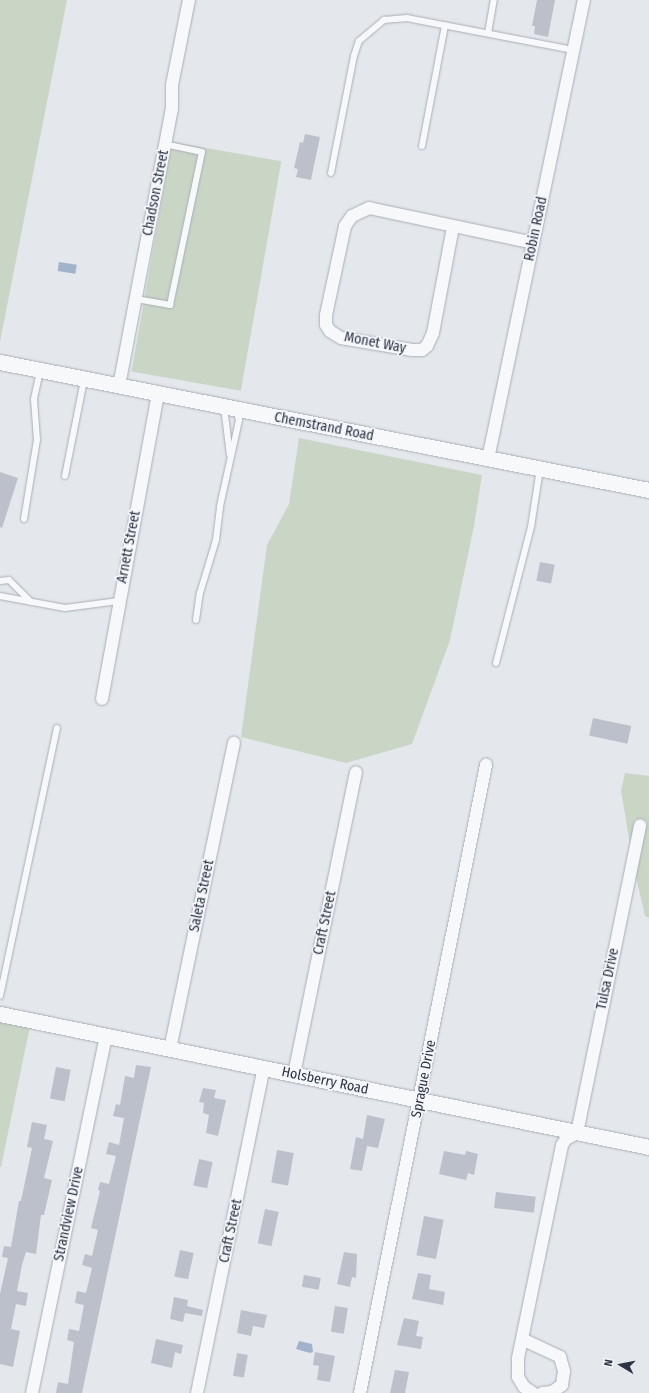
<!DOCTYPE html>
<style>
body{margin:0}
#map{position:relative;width:649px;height:1393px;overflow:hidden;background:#e4e7ec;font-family:"Fira Sans Condensed",sans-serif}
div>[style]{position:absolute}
.green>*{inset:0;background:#c9d6c5;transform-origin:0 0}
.water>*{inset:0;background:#9fb4cc;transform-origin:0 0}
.building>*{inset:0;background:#bbc0ca;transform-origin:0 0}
.roads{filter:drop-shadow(0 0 1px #a9aeb7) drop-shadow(0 0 1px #a9aeb7)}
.service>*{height:6px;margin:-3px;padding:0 3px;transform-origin:3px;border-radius:3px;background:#f7f8fa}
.minor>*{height:12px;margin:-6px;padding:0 6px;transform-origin:6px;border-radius:6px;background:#f7f8fa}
.tertiary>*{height:15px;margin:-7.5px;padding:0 7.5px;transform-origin:7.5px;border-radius:7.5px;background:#f7f8fa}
span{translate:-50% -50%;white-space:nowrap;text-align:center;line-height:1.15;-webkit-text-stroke:3.5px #f4f6f9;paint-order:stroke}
.street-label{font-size:14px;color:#2b3445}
.north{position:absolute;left:601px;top:1345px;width:40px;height:40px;-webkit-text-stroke:3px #f4f6f9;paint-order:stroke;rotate:280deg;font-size:11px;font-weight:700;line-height:16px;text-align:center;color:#2b3445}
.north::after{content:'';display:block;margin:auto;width:14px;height:18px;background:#2b3445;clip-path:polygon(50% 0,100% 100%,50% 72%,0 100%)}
</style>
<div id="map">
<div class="green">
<div style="clip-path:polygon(0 0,67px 0,0 342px)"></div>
<div style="left:172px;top:142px;width:111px;height:233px;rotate:10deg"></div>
<div style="clip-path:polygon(299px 438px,482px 475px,474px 526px,450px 640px,412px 744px,346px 763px,241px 737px,267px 545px,289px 504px)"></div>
<div style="clip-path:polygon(625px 773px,649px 776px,649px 918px,645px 916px,636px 877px,647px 821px,635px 819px,630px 844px,621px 791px)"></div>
<div style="clip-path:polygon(0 1020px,30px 1026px,1px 1167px,0 1167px)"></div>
</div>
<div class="water">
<div style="left:59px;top:262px;width:18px;height:9px;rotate:9deg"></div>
<div style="clip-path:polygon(299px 1341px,312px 1344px,313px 1352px,310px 1353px,296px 1349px)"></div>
</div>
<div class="building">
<div style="clip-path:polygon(537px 0,555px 0,548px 37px,534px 34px,535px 26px,532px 26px)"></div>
<div style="clip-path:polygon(305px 134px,320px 137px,311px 180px,296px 177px,298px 169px,294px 168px,300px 142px,303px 143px)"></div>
<div style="clip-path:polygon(0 472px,18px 478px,2px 528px,0 527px)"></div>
<div style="left:540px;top:562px;width:15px;height:19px;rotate:11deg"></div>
<div style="left:593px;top:718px;width:39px;height:18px;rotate:12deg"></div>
<div style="clip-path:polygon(136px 1065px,151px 1067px,82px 1393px,56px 1393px,58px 1382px,68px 1384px,74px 1342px,67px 1340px,69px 1329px,79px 1331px,84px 1305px,75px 1303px,77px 1291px,86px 1293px,92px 1268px,82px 1265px,85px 1254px,92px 1256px,98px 1230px,91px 1228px,100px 1191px,98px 1190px,100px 1182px,109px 1184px,116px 1156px,106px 1154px,109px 1142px,119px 1145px,124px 1118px,113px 1116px,116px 1104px,120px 1105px,125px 1076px,134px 1078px)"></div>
<div style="left:56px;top:1067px;width:15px;height:32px;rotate:11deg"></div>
<div style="clip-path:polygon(203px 1088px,216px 1090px,214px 1098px,226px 1100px,218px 1136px,206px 1133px,209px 1115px,203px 1113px,204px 1103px,199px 1102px)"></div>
<div style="clip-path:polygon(367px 1115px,385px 1119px,378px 1148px,367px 1146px,362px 1171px,350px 1169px,356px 1137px,363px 1139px)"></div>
<div style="clip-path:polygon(32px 1122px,47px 1125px,44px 1139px,53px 1141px,44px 1178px,52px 1180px,44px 1215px,41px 1215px,36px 1254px,26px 1252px,22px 1265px,17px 1291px,28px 1293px,26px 1306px,16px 1304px,11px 1329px,20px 1331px,13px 1367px,0 1364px,0 1294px,8px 1258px,2px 1257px,4px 1246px,11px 1247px,19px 1201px,21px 1201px,32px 1148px,27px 1147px)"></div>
<div style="left:277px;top:1150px;width:17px;height:33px;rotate:10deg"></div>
<div style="clip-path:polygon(444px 1151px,465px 1155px,466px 1151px,478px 1154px,474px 1175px,468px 1173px,466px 1180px,439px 1174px)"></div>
<div style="left:199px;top:1159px;width:14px;height:27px;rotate:12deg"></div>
<div style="left:496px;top:1192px;width:40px;height:16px;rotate:7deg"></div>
<div style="left:265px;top:1209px;width:14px;height:35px;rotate:12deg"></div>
<div style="left:424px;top:1216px;width:20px;height:40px;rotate:11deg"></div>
<div style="left:180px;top:1250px;width:14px;height:27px;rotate:12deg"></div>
<div style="clip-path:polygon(344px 1252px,357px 1254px,356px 1278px,352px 1277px,350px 1287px,337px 1284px)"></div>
<div style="clip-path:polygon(418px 1273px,431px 1275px,429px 1289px,445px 1292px,443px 1305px,412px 1299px)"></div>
<div style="left:304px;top:1275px;width:17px;height:12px;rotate:10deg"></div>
<div style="clip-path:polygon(174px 1297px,188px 1300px,187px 1306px,203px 1310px,202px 1316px,185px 1313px,183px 1322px,170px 1319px)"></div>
<div style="left:335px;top:1306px;width:13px;height:26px;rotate:9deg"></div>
<div style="clip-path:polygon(241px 1310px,267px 1315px,264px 1328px,253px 1326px,251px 1336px,237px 1333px)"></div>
<div style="clip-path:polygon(404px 1318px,419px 1321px,416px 1336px,423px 1337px,421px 1349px,397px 1345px)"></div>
<div style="clip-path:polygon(156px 1339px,183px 1345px,181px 1354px,175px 1352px,172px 1368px,151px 1363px)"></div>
<div style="clip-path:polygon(315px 1352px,335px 1356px,330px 1382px,317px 1380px,319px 1366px,313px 1365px)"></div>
<div style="left:237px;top:1353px;width:11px;height:23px;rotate:10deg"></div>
<div style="clip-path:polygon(395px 1370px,409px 1372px,405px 1393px,390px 1393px)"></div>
</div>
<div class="roads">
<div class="service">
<div style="left:488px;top:33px;width:34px;rotate:-80deg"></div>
<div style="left:422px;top:146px;width:123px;rotate:-79.2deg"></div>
<div style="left:331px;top:173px;width:119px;rotate:-78.9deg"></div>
<div style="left:354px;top:56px;width:16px;rotate:-72deg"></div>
<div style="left:359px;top:41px;width:33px;rotate:-40deg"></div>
<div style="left:384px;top:20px;width:23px;rotate:-5deg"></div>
<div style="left:407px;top:18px;width:169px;rotate:10.9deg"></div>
<div style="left:136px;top:299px;width:35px;rotate:10deg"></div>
<div style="left:170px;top:305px;width:156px;rotate:-78.2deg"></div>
<div style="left:202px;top:152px;width:38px;rotate:-168deg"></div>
<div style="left:224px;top:407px;width:48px;rotate:82.9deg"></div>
<div style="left:65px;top:476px;width:98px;rotate:-78.8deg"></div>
<div style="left:24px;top:519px;width:80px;rotate:-80.7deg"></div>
<div style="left:37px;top:440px;width:41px;rotate:-94.2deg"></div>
<div style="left:34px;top:399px;width:29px;rotate:-78deg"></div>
<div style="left:0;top:581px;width:9px;rotate:-6deg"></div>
<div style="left:9px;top:580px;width:31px;rotate:45deg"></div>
<div style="left:0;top:596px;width:66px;rotate:10.5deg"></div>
<div style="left:65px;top:608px;width:54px;rotate:-7.4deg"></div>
<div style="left:196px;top:620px;width:27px;rotate:-82deg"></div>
<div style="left:200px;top:593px;width:55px;rotate:-73.2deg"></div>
<div style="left:216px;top:540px;width:34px;rotate:-83deg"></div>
<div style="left:220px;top:506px;width:88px;rotate:-77.5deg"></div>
<div style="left:239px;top:420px;width:10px;rotate:-107deg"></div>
<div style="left:496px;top:663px;width:140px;rotate:-75.6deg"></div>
<div style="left:531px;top:527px;width:59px;rotate:-81.2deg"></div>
<div style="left:0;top:996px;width:274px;rotate:-78deg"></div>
</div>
<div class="minor">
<div style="left:453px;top:227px;width:108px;rotate:100.7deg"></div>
<div style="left:433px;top:333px;width:14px;rotate:115deg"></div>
<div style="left:427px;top:346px;width:6px;rotate:141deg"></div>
<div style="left:422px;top:350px;width:10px;rotate:180deg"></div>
<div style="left:412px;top:350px;width:72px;rotate:-170.4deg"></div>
<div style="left:341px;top:338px;width:13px;rotate:-148deg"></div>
<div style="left:330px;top:331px;width:7px;rotate:-124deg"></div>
<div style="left:326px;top:325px;width:10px;rotate:-90deg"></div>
<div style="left:326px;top:315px;width:91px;rotate:-77.9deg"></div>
<div style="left:345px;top:226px;width:12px;rotate:-55deg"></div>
<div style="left:352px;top:216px;width:19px;rotate:-25deg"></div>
<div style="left:369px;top:208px;width:168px;rotate:12deg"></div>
<div style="left:119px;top:386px;width:282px;rotate:-79.2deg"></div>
<div style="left:172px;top:109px;width:24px;rotate:-90deg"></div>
<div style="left:172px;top:85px;width:87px;rotate:-78.7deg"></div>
<div style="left:488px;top:459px;width:469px;rotate:-78.2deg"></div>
<div style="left:102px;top:699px;width:310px;rotate:-79.6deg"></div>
<div style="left:170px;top:1049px;width:313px;rotate:-78.2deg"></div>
<div style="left:294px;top:1074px;width:308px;rotate:-78.4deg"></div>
<div style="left:524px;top:1340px;width:40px;rotate:25deg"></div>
<div style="left:560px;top:1357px;width:15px;rotate:74deg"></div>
<div style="left:564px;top:1371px;width:14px;rotate:98deg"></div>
<div style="left:562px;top:1385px;width:12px;rotate:145deg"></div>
<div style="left:552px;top:1392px;width:10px;rotate:174deg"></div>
<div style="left:32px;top:1393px;width:365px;rotate:-78.3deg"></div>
<div style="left:197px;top:1393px;width:332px;rotate:-78.4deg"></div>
<div style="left:360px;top:1393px;width:641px;rotate:-78.65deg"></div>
<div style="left:533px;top:1393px;width:11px;rotate:-146deg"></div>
<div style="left:524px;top:1387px;width:12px;rotate:-121deg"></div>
<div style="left:518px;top:1377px;width:19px;rotate:-90deg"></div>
<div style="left:518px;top:1358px;width:217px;rotate:-78.3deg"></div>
<div style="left:562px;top:1145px;width:7px;rotate:-56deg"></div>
<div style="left:566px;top:1139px;width:13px;rotate:-29deg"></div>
<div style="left:577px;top:1133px;width:314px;rotate:-78.4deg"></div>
</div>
<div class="tertiary">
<div style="left:0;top:362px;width:662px;rotate:11.16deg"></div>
<div style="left:0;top:1014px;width:662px;rotate:11.58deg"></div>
</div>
</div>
<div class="street-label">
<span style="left:156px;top:193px;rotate:-79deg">Chadson Street</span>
<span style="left:536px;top:229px;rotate:-78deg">Robin Road</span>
<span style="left:375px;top:343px;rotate:11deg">Monet Way</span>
<span style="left:324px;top:427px;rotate:11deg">Chemstrand Road</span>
<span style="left:129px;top:547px;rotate:-79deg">Arnett Street</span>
<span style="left:202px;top:896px;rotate:-78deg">Saleta Street</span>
<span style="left:325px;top:923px;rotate:-78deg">Craft Street</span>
<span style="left:608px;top:979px;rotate:-78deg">Tulsa Drive</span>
<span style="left:424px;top:1079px;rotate:-79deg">Sprague Drive</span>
<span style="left:325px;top:1081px;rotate:12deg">Holsberry Road</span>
<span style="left:69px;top:1214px;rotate:-78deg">Strandview Drive</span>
<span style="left:231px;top:1231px;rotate:-78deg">Craft Street</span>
</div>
<div class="north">N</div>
</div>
